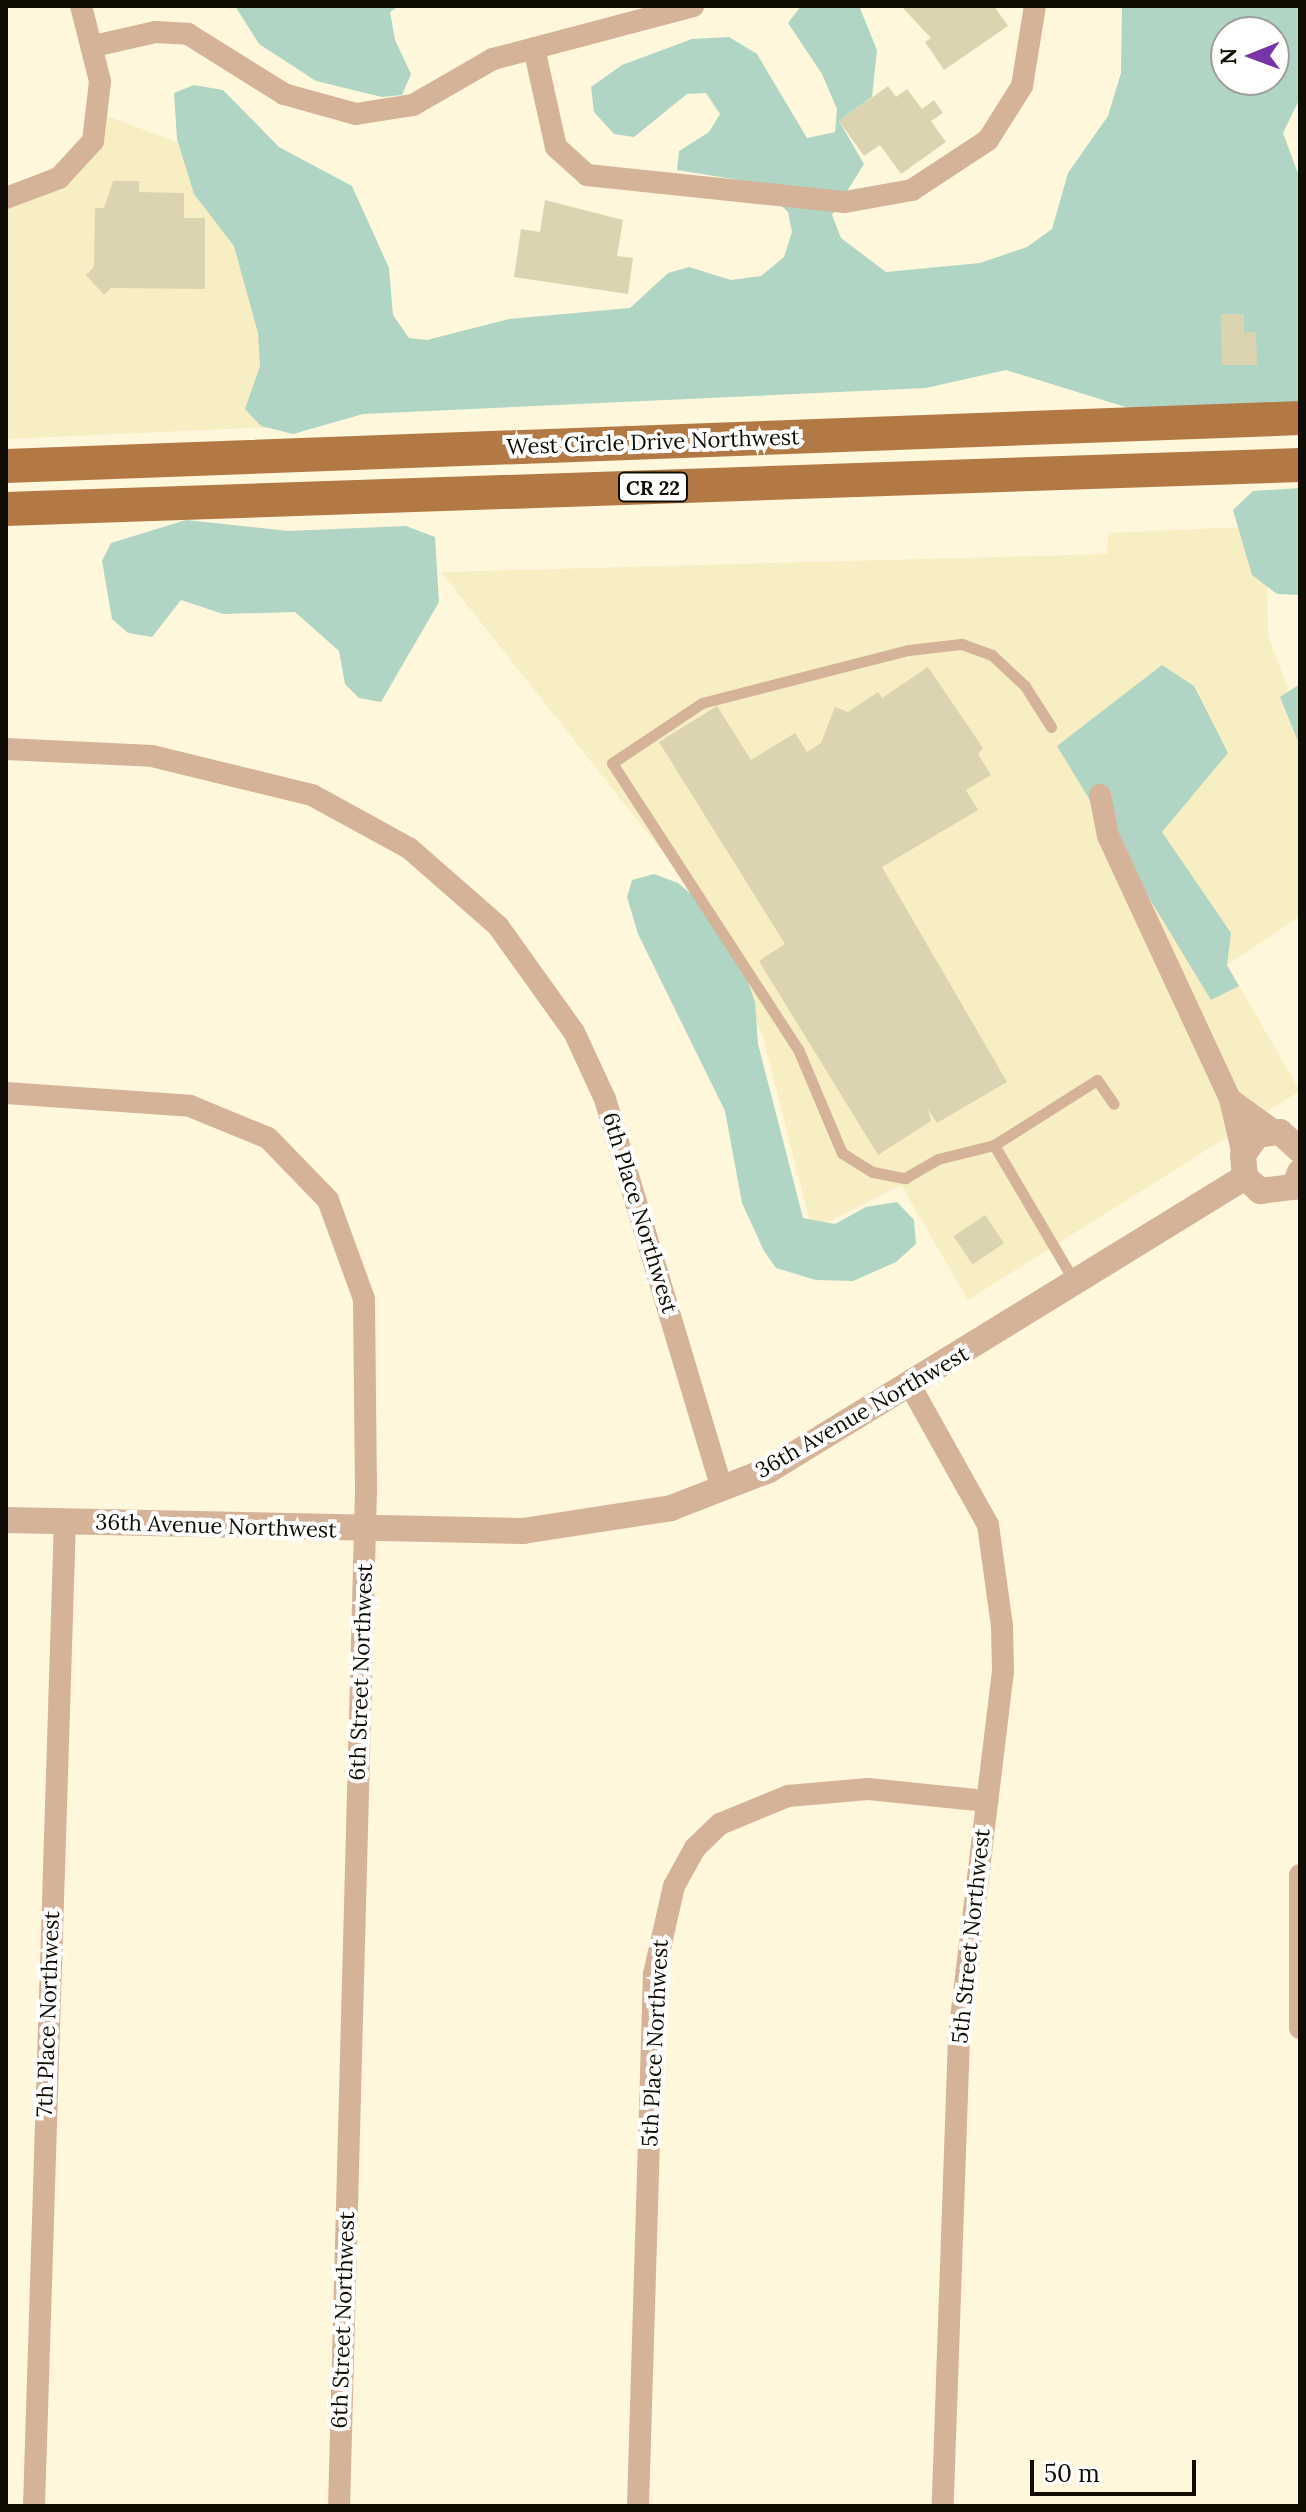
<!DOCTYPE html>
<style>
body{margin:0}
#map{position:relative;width:1306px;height:2512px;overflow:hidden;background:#fef7db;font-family:Lora,serif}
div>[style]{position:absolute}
.built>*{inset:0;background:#f8eec3}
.green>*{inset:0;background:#b0d5c4}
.building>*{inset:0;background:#dcd4b1;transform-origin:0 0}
.service>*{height:11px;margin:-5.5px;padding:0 5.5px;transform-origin:5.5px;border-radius:5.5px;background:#d4b399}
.minor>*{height:22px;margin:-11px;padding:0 11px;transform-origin:11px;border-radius:11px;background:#d4b399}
.tertiary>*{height:26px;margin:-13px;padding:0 13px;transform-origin:13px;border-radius:13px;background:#d4b399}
.primary>*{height:34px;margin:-17px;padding:0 17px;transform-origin:17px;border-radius:17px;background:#b27945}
span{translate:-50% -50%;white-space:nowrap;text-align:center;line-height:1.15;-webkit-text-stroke:8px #fff;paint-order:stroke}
.shield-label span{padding:2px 6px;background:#fff;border:2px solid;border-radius:6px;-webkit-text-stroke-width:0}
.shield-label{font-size:20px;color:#100d03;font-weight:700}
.street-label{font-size:22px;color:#100d03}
.frame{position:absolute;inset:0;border:8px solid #100d03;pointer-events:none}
.north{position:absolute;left:1210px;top:16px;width:80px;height:80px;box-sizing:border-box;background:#fff;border:2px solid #9f9e9a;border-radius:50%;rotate:269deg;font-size:22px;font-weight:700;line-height:32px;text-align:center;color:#100d03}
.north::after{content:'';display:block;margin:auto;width:28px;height:36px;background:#7734a8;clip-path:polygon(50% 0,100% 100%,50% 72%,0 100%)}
.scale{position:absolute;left:1030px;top:2460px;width:166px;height:36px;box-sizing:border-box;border:4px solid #100d03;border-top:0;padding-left:10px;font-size:24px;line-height:28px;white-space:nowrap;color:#100d03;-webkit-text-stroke:6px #fff;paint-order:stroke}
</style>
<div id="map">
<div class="built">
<div style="clip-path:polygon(99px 113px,206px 153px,319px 425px,6px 439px,6px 198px,58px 178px)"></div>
<div style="clip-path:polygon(1266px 526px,1268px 635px,1300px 721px,1300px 916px,1227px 965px,1300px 1091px,968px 1300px,901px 1185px,812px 1230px,763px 1037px,703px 903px,441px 572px,1107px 554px,1108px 533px)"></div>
</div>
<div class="green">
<div style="clip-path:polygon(235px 6px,399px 6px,390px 12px,395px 40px,411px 74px,402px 95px,382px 97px,316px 81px,259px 44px)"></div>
<div style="clip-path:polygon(evenodd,801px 6px,859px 6px,877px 50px,872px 97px,839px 121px,864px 164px,832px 215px,841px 238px,886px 272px,980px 263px,1027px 247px,1052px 229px,1068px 173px,1108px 116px,1121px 73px,1122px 6px,1300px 6px,1300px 98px,1283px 133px,1300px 179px,1300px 405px,1132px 409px,1006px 370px,926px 388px,363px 414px,293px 434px,261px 426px,245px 409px,260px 366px,258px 333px,234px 246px,194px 194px,177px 139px,174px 93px,194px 85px,223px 90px,279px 147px,352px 186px,389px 268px,393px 315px,409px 338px,427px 340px,509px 319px,630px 308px,668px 273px,689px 267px,731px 280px,761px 276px,784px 257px,792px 232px,788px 212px,757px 183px,677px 170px,679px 151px,709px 132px,720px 114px,706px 93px,687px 94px,634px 137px,614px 134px,594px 112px,591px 87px,622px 65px,692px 39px,729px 37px,757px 54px,807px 138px,835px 132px,837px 109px,822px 74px,788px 23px,801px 6px,1226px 32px,1274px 32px,1274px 80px,1226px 80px,1226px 32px)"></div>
<div style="clip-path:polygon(1300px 488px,1300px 595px,1277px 594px,1252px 575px,1233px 510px,1253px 491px)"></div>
<div style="clip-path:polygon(186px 520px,288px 531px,406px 526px,435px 537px,439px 602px,381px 702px,359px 698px,345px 684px,339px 651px,295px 612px,223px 614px,181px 600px,152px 637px,128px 633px,112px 619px,102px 561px,111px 543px)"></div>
<div style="clip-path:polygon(1162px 665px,1194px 686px,1228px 753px,1162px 832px,1231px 933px,1227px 965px,1239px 986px,1211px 1000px,1057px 746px)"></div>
<div style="clip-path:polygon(1300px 684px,1300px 746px,1280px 697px)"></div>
<div style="clip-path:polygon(654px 874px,678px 883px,719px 918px,735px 945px,755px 1002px,758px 1044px,803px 1218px,835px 1224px,866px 1207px,897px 1202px,914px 1220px,916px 1244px,896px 1262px,853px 1281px,816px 1280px,776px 1268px,764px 1251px,742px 1203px,725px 1111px,638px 934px,627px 897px,632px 880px)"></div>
</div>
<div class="building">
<div style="clip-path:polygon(901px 6px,994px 6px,1008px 26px,944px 70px,925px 42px,931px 38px)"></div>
<div style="clip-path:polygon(888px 86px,896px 97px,907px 89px,922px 109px,934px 100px,943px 113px,931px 121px,946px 142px,901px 174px,880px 145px,864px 156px,839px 121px)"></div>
<div style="clip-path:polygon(113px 181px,139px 181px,139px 192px,184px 193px,184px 218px,205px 218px,205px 289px,111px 288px,104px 295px,86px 275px,94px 267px,95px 208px,104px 208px)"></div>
<div style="clip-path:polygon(545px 200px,623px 220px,617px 256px,633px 258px,628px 294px,514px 277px,521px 229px,540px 232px)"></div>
<div style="clip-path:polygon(1221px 314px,1244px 314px,1244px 333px,1256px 332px,1257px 365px,1222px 365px)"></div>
<div style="clip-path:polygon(928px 667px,983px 748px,978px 754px,991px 775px,966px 790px,978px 810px,882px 867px,1007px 1082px,937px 1123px,928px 1109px,931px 1121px,878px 1155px,759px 961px,785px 944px,659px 742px,717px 706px,751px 760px,795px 733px,807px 752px,821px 743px,835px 707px,848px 712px,878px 692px,882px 698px)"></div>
<div style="left:985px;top:1215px;width:34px;height:38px;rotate:56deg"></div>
</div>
<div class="service">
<div style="left:1051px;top:727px;width:49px;rotate:-122.4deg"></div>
<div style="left:1025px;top:686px;width:45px;rotate:-136.8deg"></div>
<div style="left:992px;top:655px;width:33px;rotate:-160deg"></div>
<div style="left:961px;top:644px;width:53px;rotate:173.5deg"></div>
<div style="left:908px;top:650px;width:213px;rotate:165.6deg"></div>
<div style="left:702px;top:703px;width:108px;rotate:146.3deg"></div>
<div style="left:612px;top:763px;width:341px;rotate:57deg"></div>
<div style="left:798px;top:1049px;width:113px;rotate:67.1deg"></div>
<div style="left:842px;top:1153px;width:36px;rotate:32deg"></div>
<div style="left:873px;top:1172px;width:33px;rotate:11deg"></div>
<div style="left:905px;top:1178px;width:38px;rotate:-30deg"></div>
<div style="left:938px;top:1159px;width:58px;rotate:-14deg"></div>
<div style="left:994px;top:1145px;width:122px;rotate:-32.3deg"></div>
<div style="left:1097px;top:1080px;width:29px;rotate:55deg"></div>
<div style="left:994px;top:1145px;width:158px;rotate:59.5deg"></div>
</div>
<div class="minor">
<div style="left:94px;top:46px;width:63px;rotate:-12.9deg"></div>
<div style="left:155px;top:32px;width:33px;rotate:3deg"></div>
<div style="left:188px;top:34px;width:113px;rotate:32deg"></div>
<div style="left:284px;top:94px;width:75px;rotate:15.5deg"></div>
<div style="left:356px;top:114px;width:58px;rotate:-9deg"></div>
<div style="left:413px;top:105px;width:92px;rotate:-29.9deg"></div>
<div style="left:493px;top:59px;width:207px;rotate:-14.8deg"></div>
<div style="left:534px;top:48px;width:101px;rotate:77.5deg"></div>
<div style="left:556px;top:147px;width:42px;rotate:42.1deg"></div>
<div style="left:587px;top:175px;width:259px;rotate:6deg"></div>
<div style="left:845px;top:202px;width:68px;rotate:-10.2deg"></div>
<div style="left:912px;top:190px;width:91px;rotate:-33.3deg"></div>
<div style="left:988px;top:140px;width:64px;rotate:-57.8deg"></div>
<div style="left:1022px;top:86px;width:81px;rotate:-80.8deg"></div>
<div style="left:6px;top:198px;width:57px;rotate:-20.7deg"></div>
<div style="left:59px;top:178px;width:50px;rotate:-47.4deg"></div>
<div style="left:93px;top:141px;width:60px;rotate:-83.3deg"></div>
<div style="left:100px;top:81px;width:77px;rotate:-104.2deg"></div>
<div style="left:6px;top:749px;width:146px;rotate:2.7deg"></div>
<div style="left:152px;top:756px;width:165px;rotate:13.7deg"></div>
<div style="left:312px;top:795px;width:111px;rotate:28.7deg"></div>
<div style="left:409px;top:848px;width:118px;rotate:41.2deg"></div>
<div style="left:498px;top:926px;width:130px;rotate:54.4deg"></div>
<div style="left:574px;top:1032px;width:74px;rotate:65.2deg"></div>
<div style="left:605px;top:1099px;width:408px;rotate:73.3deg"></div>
<div style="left:1100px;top:795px;width:42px;rotate:79deg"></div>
<div style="left:1108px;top:836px;width:290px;rotate:65.1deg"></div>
<div style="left:6px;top:1093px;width:184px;rotate:4deg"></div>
<div style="left:190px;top:1106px;width:84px;rotate:22.3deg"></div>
<div style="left:268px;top:1138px;width:86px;rotate:45.9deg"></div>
<div style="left:328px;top:1200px;width:105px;rotate:70deg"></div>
<div style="left:364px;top:1299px;width:192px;rotate:89.4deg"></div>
<div style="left:366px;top:1491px;width:1015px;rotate:91.52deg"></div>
<div style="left:1243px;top:1155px;width:57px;rotate:-103.1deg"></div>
<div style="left:1230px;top:1099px;width:57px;rotate:35.7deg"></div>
<div style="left:911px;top:1387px;width:158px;rotate:60.8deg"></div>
<div style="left:988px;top:1525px;width:102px;rotate:82.1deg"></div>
<div style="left:1002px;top:1626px;width:45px;rotate:88.7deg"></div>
<div style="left:1003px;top:1671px;width:369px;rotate:96.9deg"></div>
<div style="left:959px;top:2037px;width:469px;rotate:92deg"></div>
<div style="left:1300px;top:1875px;width:153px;rotate:90deg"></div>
<div style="left:34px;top:2506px;width:984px;rotate:-88.2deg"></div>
<div style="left:638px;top:2506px;width:532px;rotate:-88.28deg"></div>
<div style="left:654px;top:1974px;width:90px;rotate:-77.2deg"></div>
<div style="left:674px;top:1886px;width:43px;rotate:-61.1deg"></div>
<div style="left:695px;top:1848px;width:35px;rotate:-44deg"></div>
<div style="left:720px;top:1824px;width:74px;rotate:-22.4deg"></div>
<div style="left:788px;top:1796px;width:80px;rotate:-5deg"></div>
<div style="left:868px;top:1789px;width:120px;rotate:5.8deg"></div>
</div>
<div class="tertiary">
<div style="left:1300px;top:1150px;width:27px;rotate:-138deg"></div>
<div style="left:1280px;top:1132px;width:23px;rotate:173deg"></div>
<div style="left:1257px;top:1135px;width:24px;rotate:125deg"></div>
<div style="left:1243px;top:1155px;width:22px;rotate:85deg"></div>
<div style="left:1245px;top:1177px;width:21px;rotate:43deg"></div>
<div style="left:1260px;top:1191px;width:34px;rotate:-7deg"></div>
<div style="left:1294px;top:1187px;width:16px;rotate:-68deg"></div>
<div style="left:6px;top:1520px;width:517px;rotate:1.22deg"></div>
<div style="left:523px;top:1531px;width:150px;rotate:-8.8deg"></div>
<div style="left:671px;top:1508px;width:105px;rotate:-21.2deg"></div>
<div style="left:769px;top:1470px;width:559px;rotate:-31.61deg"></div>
</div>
<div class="primary">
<div style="left:6px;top:466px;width:1295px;rotate:-2.12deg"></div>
<div style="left:6px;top:509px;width:1295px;rotate:-1.95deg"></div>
</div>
<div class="shield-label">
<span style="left:653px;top:487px">CR 22</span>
</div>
<div class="street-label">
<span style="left:653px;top:442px;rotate:-2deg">West Circle Drive Northwest</span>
<span style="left:640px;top:1213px;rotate:73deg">6th Place Northwest</span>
<span style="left:862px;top:1412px;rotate:-30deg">36th Avenue Northwest</span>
<span style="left:216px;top:1526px;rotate:2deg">36th Avenue Northwest</span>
<span style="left:361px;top:1672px;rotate:-88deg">6th Street Northwest</span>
<span style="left:971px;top:1936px;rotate:-84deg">5th Street Northwest</span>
<span style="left:48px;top:2014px;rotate:-88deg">7th Place Northwest</span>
<span style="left:655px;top:2043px;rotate:-87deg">5th Place Northwest</span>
<span style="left:343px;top:2320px;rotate:-88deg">6th Street Northwest</span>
</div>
<div class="frame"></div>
<div class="north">N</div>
<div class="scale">50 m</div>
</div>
